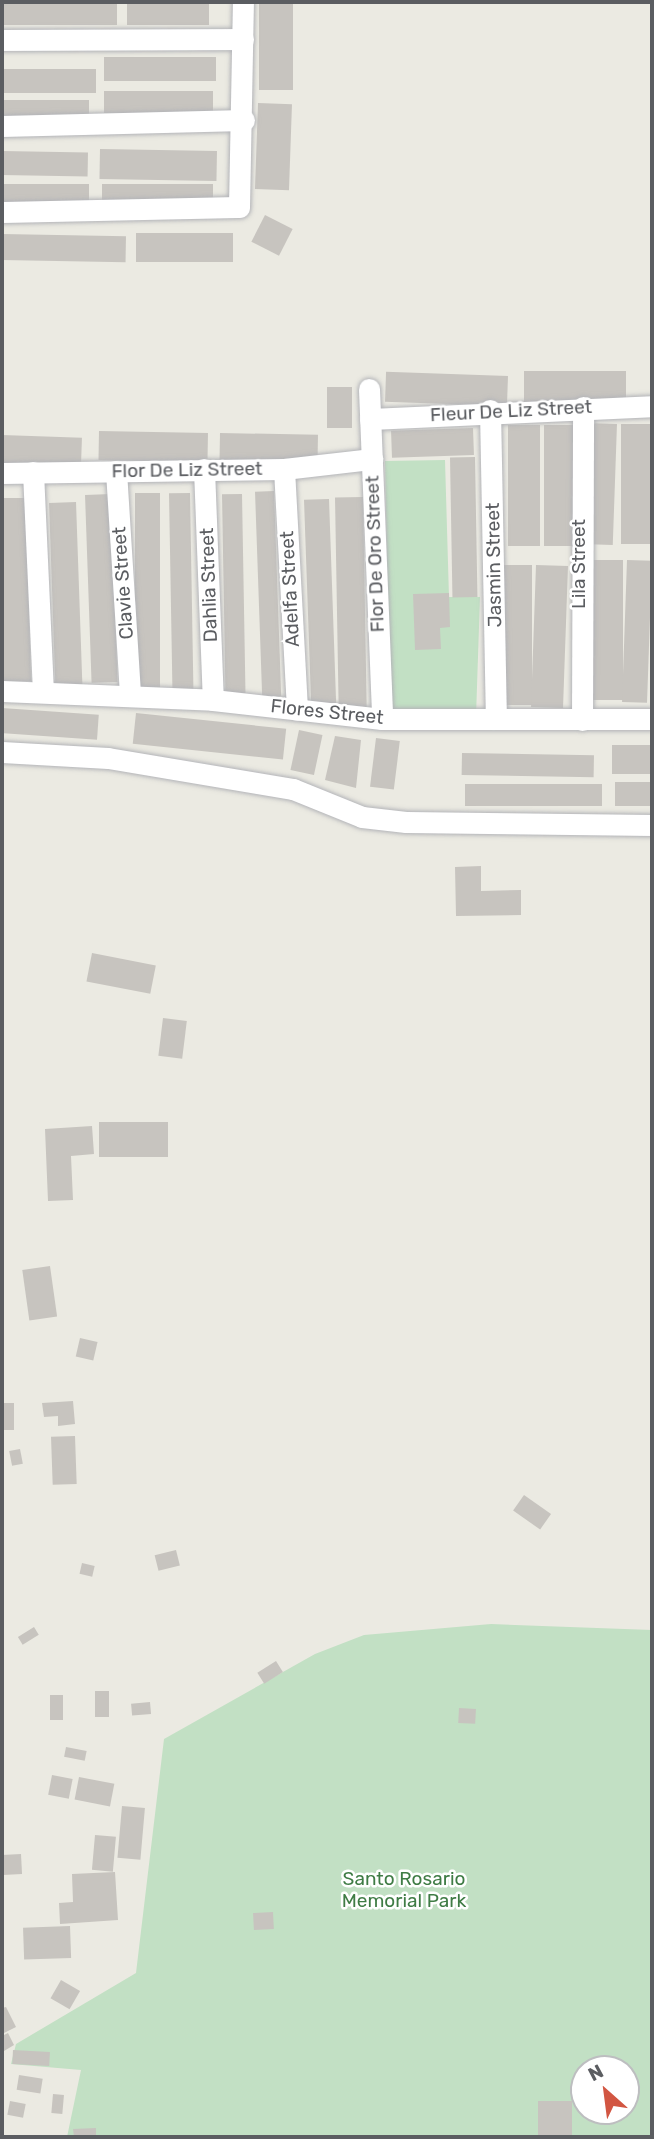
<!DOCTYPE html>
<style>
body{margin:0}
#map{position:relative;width:654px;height:2139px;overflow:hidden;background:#ebeae2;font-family:Rubik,sans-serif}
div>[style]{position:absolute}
.green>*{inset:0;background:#c2e0c4}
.building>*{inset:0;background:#c7c4bf;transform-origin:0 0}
.roads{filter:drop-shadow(0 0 2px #b3b4b8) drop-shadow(0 0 2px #b3b4b8)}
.minor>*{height:21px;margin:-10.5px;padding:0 10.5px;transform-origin:10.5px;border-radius:10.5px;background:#fff}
span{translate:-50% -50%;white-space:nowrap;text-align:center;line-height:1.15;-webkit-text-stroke:5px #fff;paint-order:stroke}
.street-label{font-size:19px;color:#5b5d61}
.park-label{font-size:19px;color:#3f7c45}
.frame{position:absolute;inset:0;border:4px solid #5b5d61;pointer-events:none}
.north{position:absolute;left:570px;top:2055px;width:70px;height:70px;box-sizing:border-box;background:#fff;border:2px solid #bdbec0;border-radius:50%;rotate:332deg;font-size:19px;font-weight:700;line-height:28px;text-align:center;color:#5b5d61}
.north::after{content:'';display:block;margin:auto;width:24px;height:32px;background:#d25642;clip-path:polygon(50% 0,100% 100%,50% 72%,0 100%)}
</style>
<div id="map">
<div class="green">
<div style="clip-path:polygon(445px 460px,449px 597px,480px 597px,476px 717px,390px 710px,385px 461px)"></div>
<div style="clip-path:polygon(evenodd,491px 1624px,652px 1630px,652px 2137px,67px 2137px,81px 2070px,11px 2064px,16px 2044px,136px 1973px,164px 1739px,315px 1654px,364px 1635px,491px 1624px,584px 2069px,626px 2069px,626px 2111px,584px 2111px,584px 2069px)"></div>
</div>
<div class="building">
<div style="left:127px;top:2px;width:82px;height:23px"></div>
<div style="left:259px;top:2px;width:34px;height:88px"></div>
<div style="left:2px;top:4px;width:115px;height:21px"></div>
<div style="left:216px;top:57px;width:24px;height:112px;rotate:90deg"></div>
<div style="left:96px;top:69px;width:24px;height:94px;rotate:90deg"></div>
<div style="left:104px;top:91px;width:109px;height:22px"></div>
<div style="left:89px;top:100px;width:22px;height:87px;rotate:90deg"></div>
<div style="left:258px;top:103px;width:34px;height:86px;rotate:2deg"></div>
<div style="left:100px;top:149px;width:117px;height:30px;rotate:1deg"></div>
<div style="left:2px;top:151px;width:86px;height:24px;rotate:1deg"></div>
<div style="left:89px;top:184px;width:19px;height:87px;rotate:90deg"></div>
<div style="left:213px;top:184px;width:21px;height:111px;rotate:90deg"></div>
<div style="left:265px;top:215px;width:31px;height:30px;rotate:27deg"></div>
<div style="left:233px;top:233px;width:29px;height:97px;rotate:90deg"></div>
<div style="left:2px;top:234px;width:124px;height:26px;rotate:1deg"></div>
<div style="left:524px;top:371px;width:102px;height:31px"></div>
<div style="left:508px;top:376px;width:30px;height:122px;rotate:92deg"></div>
<div style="left:327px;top:387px;width:25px;height:41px"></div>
<div style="left:586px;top:423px;width:31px;height:121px;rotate:2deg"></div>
<div style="left:621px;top:424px;width:31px;height:120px"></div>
<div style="left:508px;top:425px;width:32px;height:121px"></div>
<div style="left:544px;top:425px;width:31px;height:121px"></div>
<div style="left:473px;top:428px;width:27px;height:82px;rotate:88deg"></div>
<div style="left:99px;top:431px;width:109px;height:29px;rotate:1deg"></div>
<div style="left:220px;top:433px;width:98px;height:28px;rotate:1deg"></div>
<div style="left:2px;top:435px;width:80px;height:30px;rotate:2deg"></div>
<div style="left:475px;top:457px;width:140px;height:25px;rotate:89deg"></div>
<div style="left:274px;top:491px;width:205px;height:19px;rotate:88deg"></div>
<div style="left:135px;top:493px;width:25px;height:199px"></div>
<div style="left:190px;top:493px;width:200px;height:21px;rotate:89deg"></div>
<div style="left:111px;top:494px;width:188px;height:26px;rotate:88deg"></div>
<div style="left:242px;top:494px;width:203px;height:20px;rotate:89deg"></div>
<div style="left:363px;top:497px;width:210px;height:28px;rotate:89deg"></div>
<div style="clip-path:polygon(2px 498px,26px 498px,31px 681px,2px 682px)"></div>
<div style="left:329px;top:499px;width:207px;height:25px;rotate:88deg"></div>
<div style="left:76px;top:502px;width:185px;height:27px;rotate:88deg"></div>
<div style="left:592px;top:560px;width:31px;height:140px"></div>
<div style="left:627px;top:560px;width:25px;height:142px;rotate:2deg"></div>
<div style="left:501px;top:565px;width:31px;height:140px"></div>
<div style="left:536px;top:565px;width:32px;height:142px;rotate:2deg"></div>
<div style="clip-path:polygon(449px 593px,450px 627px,440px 628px,441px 649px,415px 650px,413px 594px)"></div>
<div style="left:2px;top:708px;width:97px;height:25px;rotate:4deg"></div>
<div style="left:136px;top:713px;width:151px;height:31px;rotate:6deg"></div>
<div style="left:299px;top:730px;width:24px;height:41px;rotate:12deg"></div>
<div style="clip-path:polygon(335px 736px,361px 740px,356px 788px,325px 780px)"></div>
<div style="left:376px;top:738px;width:24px;height:49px;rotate:7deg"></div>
<div style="left:652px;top:745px;width:29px;height:40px;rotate:90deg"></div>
<div style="left:462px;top:753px;width:132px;height:22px;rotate:1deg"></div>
<div style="left:652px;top:782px;width:24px;height:37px;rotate:90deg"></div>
<div style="left:465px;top:784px;width:137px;height:22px"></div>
<div style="clip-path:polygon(481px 866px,481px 891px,521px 890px,521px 915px,456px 916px,455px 867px)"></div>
<div style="left:92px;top:953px;width:65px;height:29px;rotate:11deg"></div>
<div style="left:163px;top:1018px;width:24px;height:38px;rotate:7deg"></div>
<div style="left:99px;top:1122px;width:69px;height:35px"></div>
<div style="clip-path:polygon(92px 1126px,94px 1154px,71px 1156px,73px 1200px,48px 1201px,45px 1129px)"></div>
<div style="left:50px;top:1266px;width:51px;height:28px;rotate:82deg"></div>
<div style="left:80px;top:1338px;width:18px;height:19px;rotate:13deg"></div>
<div style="clip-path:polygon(73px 1401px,75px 1424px,58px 1426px,58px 1416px,44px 1417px,42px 1403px)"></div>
<div style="left:2px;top:1403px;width:12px;height:27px"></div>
<div style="left:75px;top:1436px;width:48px;height:24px;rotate:88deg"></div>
<div style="left:20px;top:1449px;width:15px;height:11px;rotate:79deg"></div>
<div style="left:524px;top:1495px;width:33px;height:19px;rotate:35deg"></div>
<div style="left:176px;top:1550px;width:16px;height:22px;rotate:76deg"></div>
<div style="left:82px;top:1563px;width:13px;height:11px;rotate:13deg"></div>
<div style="left:34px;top:1627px;width:9px;height:19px;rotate:58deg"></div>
<div style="left:276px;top:1661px;width:13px;height:22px;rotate:58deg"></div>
<div style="left:95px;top:1691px;width:14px;height:26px"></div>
<div style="left:50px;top:1695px;width:13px;height:25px"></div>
<div style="left:150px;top:1702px;width:12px;height:19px;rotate:85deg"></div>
<div style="left:459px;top:1708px;width:17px;height:15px;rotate:3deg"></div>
<div style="left:66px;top:1747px;width:21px;height:10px;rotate:11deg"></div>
<div style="left:52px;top:1775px;width:21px;height:20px;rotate:11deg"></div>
<div style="left:79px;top:1777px;width:36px;height:23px;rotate:11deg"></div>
<div style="left:122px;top:1806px;width:23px;height:52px;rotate:5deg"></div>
<div style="left:95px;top:1835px;width:21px;height:35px;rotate:5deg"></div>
<div style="left:21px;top:1854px;width:20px;height:19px;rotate:87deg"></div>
<div style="clip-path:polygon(115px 1872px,118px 1920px,60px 1924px,59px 1903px,73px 1902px,72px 1874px)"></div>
<div style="left:273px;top:1912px;width:17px;height:20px;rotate:87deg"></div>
<div style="left:70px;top:1926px;width:32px;height:47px;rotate:88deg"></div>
<div style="left:61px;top:1980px;width:22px;height:21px;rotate:30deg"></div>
<div style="clip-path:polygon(6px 2007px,16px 2027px,2px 2034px,2px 2008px)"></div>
<div style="clip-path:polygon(8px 2033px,14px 2045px,4px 2051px,2px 2036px)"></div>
<div style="left:13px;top:2050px;width:37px;height:14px;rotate:3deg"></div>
<div style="left:19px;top:2075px;width:24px;height:15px;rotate:9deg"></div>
<div style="left:53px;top:2094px;width:11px;height:19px;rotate:5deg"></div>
<div style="left:10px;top:2101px;width:16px;height:14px;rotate:11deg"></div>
<div style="left:538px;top:2101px;width:34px;height:36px"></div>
<div style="clip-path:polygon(96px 2128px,96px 2137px,74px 2137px,73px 2129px)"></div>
</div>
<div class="roads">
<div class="minor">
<div style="left:2px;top:40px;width:241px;rotate:-0.2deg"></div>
<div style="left:2px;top:126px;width:242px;rotate:-1.4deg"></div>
<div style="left:2px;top:212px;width:237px;rotate:-1.2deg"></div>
<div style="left:239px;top:207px;width:205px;rotate:-88.9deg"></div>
<div style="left:369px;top:389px;width:330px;rotate:87.7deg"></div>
<div style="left:490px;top:410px;width:309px;rotate:88.9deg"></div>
<div style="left:370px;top:419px;width:282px;rotate:-2.6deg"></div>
<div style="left:204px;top:469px;width:231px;rotate:87.8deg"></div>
<div style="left:284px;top:469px;width:241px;rotate:86.9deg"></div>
<div style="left:116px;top:471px;width:225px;rotate:86.4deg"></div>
<div style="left:33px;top:472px;width:219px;rotate:87.4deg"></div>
<div style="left:2px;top:473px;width:282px;rotate:-0.8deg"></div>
<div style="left:284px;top:469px;width:89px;rotate:-6.5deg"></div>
<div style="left:2px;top:691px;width:211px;rotate:2.4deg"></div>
<div style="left:213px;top:700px;width:170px;rotate:6.4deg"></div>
<div style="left:382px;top:719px;width:270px"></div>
<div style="left:582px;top:720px;width:313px;rotate:-89.8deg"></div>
<div style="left:2px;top:752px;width:106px;rotate:3.2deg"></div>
<div style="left:108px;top:758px;width:188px;rotate:9.5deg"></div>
<div style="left:293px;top:789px;width:74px;rotate:22.1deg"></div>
<div style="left:362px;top:817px;width:44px;rotate:6.5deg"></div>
<div style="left:406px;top:822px;width:246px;rotate:0.7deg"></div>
</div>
</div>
<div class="street-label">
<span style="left:511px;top:411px;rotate:-3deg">Fleur De Liz Street</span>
<span style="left:187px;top:470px;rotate:-1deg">Flor De Liz Street</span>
<span style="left:375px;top:554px;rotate:-92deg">Flor De Oro Street</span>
<span style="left:579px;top:564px;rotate:-90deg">Lila Street</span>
<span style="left:494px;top:565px;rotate:-91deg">Jasmin Street</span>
<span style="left:123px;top:583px;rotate:-94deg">Clavie Street</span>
<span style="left:209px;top:585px;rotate:-92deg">Dahlia Street</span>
<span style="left:290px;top:589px;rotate:-93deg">Adelfa Street</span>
<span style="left:327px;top:712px;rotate:6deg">Flores Street</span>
</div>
<div class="park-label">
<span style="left:404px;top:1890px">Santo Rosario<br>Memorial Park</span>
</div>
<div class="frame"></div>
<div class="north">N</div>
</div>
